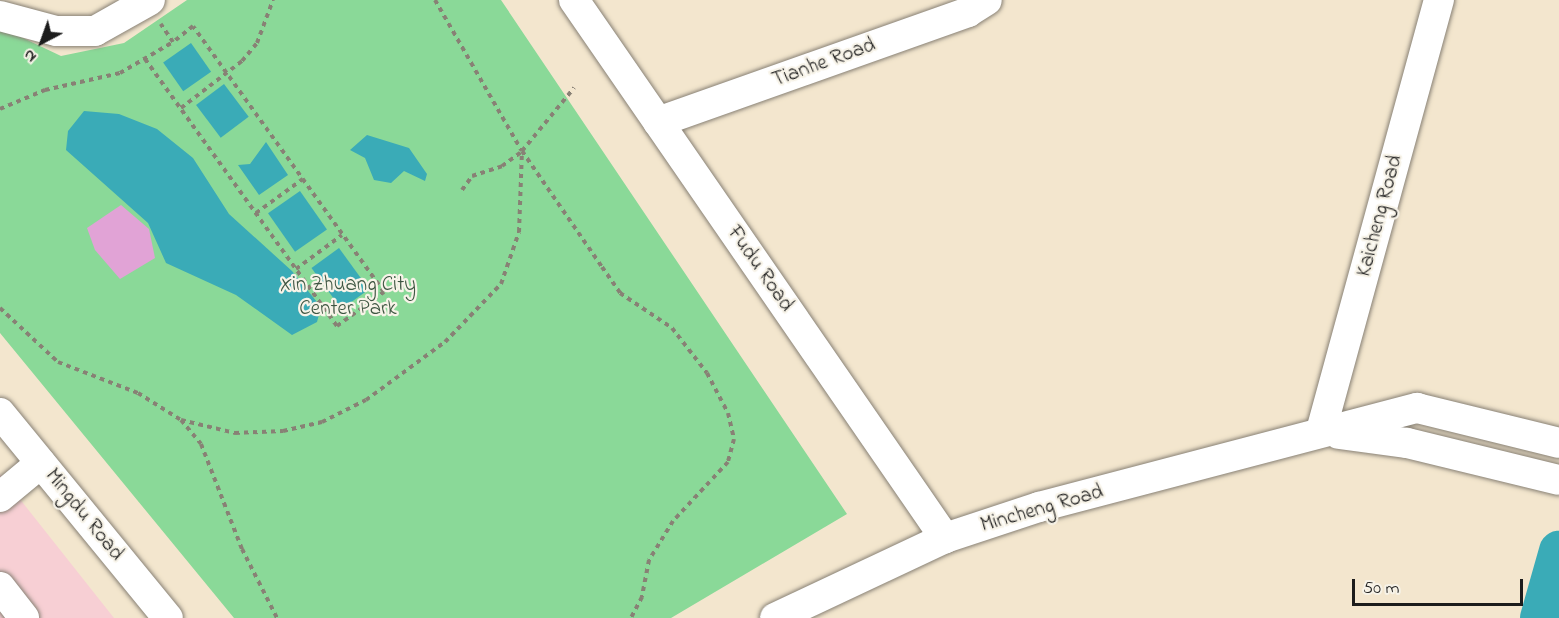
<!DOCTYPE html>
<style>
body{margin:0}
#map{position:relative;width:1559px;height:618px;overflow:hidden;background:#f3e6ce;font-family:"Indie Flower",sans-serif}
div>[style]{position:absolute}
.built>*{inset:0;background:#f7cfd4}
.green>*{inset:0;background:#8ad998}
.water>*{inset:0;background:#3aabb7;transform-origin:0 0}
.river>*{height:40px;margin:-20px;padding:0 20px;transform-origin:20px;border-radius:20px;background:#3aabb7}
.building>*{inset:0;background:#e1a3d6}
.path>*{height:4px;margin-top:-2px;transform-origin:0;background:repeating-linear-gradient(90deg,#888175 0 4.5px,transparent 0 9px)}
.roads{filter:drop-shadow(0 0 2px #888175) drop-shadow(0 0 2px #888175)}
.minor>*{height:30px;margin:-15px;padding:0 15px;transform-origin:15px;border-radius:15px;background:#fff}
span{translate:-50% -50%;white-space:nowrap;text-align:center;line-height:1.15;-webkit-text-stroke:4.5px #f7f3e8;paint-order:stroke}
.street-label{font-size:21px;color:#1c1c1c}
.park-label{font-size:21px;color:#3d5541}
.north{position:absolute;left:12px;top:12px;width:60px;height:60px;-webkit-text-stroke:4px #f7f3e8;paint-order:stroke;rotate:221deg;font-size:16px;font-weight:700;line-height:24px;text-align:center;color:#1c1c1c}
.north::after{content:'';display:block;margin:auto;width:21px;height:27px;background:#1c1c1c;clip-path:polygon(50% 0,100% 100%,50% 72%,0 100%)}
.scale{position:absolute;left:1352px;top:579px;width:171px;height:27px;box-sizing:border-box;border:3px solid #1c1c1c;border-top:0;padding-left:8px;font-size:18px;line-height:21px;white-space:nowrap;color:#1c1c1c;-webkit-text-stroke:4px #f7f3e8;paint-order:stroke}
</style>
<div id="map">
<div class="built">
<div style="clip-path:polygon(0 474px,114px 618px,0 618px)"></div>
</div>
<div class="green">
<div style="clip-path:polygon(187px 0,501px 0,847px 514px,671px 618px,234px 618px,0 333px,0 27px,61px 56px,124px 43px)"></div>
</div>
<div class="water">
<div style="left:191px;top:43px;width:35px;height:34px;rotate:55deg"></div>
<div style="left:224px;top:84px;width:41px;height:35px;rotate:53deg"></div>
<div style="clip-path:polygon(84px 111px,119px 114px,157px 129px,193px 158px,229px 214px,292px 271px,321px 307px,317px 322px,292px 335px,236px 295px,166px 263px,148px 223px,66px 150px,68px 131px)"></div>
<div style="clip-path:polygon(367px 135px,409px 148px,427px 174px,425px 181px,404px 171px,391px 183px,374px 180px,365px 158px,350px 150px)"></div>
<div style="clip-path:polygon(266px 142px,288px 175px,259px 195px,238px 165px,250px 164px)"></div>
<div style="left:300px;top:191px;width:47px;height:39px;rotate:55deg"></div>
<div style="left:339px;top:248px;width:51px;height:34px;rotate:54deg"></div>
</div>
<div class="river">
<div style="left:1540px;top:618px;width:70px;rotate:-74.2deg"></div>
</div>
<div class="building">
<div style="clip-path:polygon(121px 205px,149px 229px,155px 258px,120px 279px,95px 250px,87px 228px)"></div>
</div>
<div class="path">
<div style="left:435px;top:0;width:174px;rotate:60.1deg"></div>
<div style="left:522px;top:151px;width:141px;rotate:55.4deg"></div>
<div style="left:602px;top:267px;width:32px;rotate:55deg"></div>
<div style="left:620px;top:293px;width:63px;rotate:33.9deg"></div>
<div style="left:672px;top:328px;width:57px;rotate:52.1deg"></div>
<div style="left:707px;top:373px;width:45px;rotate:62.3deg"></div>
<div style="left:728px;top:413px;width:27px;rotate:77deg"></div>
<div style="left:734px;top:439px;width:24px;rotate:105deg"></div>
<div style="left:728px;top:462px;width:81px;rotate:133deg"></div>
<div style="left:673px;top:521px;width:46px;rotate:121.6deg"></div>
<div style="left:649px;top:560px;width:38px;rotate:101deg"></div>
<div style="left:642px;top:597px;width:24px;rotate:118deg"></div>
<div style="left:145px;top:59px;width:329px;rotate:54.3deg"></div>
<div style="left:337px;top:326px;width:58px;rotate:-35.9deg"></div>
<div style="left:384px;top:292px;width:327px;rotate:-125.7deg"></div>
<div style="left:193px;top:26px;width:26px;rotate:141deg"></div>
<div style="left:181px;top:108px;width:77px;rotate:-37.6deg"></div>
<div style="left:242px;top:61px;width:23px;rotate:-50deg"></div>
<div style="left:257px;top:43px;width:46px;rotate:-69.6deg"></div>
<div style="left:0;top:109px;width:49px;rotate:-22.9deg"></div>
<div style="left:45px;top:90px;width:77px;rotate:-12.8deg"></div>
<div style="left:120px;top:73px;width:61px;rotate:-30.3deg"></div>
<div style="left:173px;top:42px;width:22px;rotate:-124deg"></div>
<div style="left:462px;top:190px;width:17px;rotate:-54deg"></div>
<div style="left:472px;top:176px;width:32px;rotate:-18deg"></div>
<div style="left:502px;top:166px;width:24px;rotate:-36deg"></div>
<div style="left:256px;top:213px;width:58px;rotate:-35.9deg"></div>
<div style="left:296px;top:269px;width:57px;rotate:-36.5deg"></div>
<div style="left:0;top:308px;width:79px;rotate:43deg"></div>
<div style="left:58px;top:362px;width:86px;rotate:21.2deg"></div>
<div style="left:138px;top:393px;width:51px;rotate:32.1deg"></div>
<div style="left:181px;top:420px;width:31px;rotate:50deg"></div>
<div style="left:201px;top:444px;width:113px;rotate:68.7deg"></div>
<div style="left:242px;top:549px;width:77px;rotate:63.1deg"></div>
<div style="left:181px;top:420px;width:56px;rotate:13.5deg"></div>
<div style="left:235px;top:433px;width:48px;rotate:-2.4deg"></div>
<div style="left:283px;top:431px;width:40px;rotate:-13deg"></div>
<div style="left:322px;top:422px;width:49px;rotate:-26.6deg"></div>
<div style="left:366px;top:400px;width:98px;rotate:-36.3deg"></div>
<div style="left:445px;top:342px;width:81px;rotate:-46deg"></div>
<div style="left:501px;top:284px;width:55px;rotate:-70.9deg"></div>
<div style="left:519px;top:232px;width:81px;rotate:-87.9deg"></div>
<div style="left:522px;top:151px;width:82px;rotate:-50.5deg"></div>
</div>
<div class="roads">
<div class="minor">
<div style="left:574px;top:0;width:654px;rotate:55.41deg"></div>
<div style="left:0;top:16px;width:58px;rotate:15deg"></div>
<div style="left:56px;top:31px;width:39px"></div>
<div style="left:95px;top:31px;width:63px;rotate:-29.4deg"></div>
<div style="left:658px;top:122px;width:329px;rotate:-19.5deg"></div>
<div style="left:968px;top:12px;width:22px;rotate:-32deg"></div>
<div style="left:0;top:413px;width:265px;rotate:50.7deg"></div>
<div style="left:1321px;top:431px;width:447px;rotate:-74.7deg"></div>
<div style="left:1339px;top:434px;width:69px;rotate:7.5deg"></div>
<div style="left:1407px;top:443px;width:156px;rotate:13.7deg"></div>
<div style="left:0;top:497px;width:53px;rotate:-39.7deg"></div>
<div style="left:0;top:587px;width:39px;rotate:52deg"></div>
<div style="left:775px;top:618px;width:188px;rotate:-25.2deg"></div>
<div style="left:945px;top:538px;width:99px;rotate:-18.3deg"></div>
<div style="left:1039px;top:507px;width:391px;rotate:-14.7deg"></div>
<div style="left:1417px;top:408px;width:146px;rotate:13.8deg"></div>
</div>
</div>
<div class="street-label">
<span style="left:824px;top:63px;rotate:-20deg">Tianhe Road</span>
<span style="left:1380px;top:216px;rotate:-75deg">Kaicheng Road</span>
<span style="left:760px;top:269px;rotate:55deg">Fudu Road</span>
<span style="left:1042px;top:509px;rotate:-16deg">Mincheng Road</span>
<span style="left:84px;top:515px;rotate:51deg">Mingdu Road</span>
</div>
<div class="park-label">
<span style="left:348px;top:297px">Xin Zhuang City<br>Center Park</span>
</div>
<div class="north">N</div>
<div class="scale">50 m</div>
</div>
